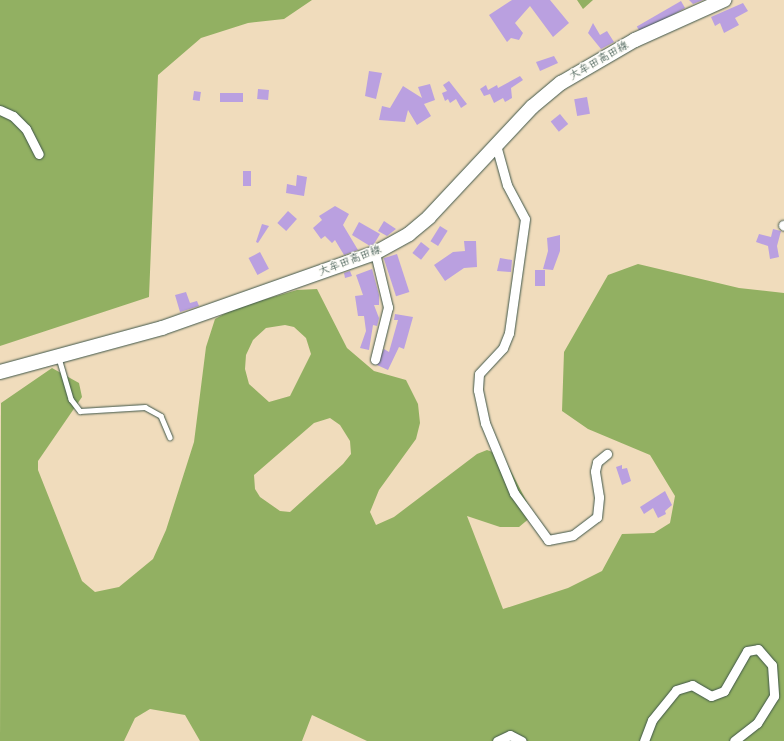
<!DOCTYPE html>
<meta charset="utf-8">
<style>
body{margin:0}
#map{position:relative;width:784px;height:741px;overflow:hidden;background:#f0dcbc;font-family:"Shantell Sans","Klee One",sans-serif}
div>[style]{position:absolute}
.forest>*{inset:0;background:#92b062}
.building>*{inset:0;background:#baa0e0;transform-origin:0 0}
.roads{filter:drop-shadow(0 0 1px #3e5548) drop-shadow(0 0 1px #3e5548)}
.service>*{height:4.5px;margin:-2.25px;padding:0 2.25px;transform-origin:2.25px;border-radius:2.25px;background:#fff}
.minor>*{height:9px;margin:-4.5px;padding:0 4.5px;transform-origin:4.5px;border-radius:4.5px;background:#fff}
.primary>*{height:14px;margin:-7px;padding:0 7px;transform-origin:7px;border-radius:7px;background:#fff}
span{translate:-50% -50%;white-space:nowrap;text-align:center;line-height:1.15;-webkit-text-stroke:3px #fdfcf7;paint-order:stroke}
.street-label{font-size:11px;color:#1f3d34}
</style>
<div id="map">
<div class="forest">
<div style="clip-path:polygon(0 0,312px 0,284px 19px,248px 23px,201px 38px,158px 75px,149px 297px,0 346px)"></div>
<div style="clip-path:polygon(577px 0,593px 0,583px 9px)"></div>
<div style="clip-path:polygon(evenodd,638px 264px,739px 288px,784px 293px,784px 741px,367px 741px,312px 715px,302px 741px,200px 741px,185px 715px,150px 709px,135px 718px,124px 741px,0 741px,1px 403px,52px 368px,79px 383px,82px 397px,38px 461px,38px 470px,82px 581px,95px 592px,119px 587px,153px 559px,166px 530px,194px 442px,206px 347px,215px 319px,235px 308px,297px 290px,317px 289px,347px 348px,374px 371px,406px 380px,418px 404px,420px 423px,416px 439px,379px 490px,370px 512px,376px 525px,394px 517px,477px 454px,487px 450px,503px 456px,529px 506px,531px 517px,519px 527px,500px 527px,467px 516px,503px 609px,568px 588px,602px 571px,622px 534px,654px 533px,670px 523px,675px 496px,650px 455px,588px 429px,562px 411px,564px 352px,608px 275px,638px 264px,285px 325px,294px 327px,306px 338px,311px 354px,290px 396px,269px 402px,249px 384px,245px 369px,246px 355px,253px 340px,266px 328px,285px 325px,638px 264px,330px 418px,340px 425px,350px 441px,351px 454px,343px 464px,290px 512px,280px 511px,260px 497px,255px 489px,254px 475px,314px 423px,330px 418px)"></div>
</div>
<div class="building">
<div style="clip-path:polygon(512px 0,550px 0,569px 23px,553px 37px,530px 6px,515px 23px,523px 33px,519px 40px,511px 38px,507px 42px,489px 15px)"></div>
<div style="clip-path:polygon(689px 0,703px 0,693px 4px)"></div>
<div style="left:681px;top:1px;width:8px;height:51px;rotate:60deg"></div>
<div style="clip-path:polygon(743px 3px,748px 11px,735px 18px,739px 25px,724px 33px,720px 23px,715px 26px,711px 17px)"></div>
<div style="clip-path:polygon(593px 23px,600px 35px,607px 31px,614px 42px,601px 49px,588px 33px)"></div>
<div style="clip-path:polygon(554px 56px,558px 63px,540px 71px,536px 62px)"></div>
<div style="clip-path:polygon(369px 71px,382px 73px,376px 99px,365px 96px)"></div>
<div style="clip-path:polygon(520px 76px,523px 80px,511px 88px,512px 98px,505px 102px,503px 98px,494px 103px,490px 94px,484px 96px,480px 89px,486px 85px,488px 90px,497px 85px,498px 88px)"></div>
<div style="clip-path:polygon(449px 81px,467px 104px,461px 108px,456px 99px,450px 103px,448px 99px,445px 101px,442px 93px,447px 91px,443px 85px)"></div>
<div style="clip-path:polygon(430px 84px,435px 100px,424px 104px,431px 116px,417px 125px,408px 110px,405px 122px,379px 120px,382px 106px,390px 108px,403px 86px,422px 98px,418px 87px)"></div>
<div style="left:258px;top:89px;width:11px;height:10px;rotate:5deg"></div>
<div style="left:194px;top:91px;width:7px;height:9px;rotate:8deg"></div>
<div style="left:220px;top:93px;width:23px;height:9px"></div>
<div style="left:587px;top:97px;width:17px;height:13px;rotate:80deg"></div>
<div style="left:560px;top:114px;width:13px;height:12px;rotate:51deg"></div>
<div style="left:243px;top:171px;width:8px;height:15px"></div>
<div style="clip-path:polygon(297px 175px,307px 177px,304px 196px,286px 193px,287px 184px,296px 186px)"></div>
<div style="clip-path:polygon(335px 206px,349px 214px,343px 225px,358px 250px,344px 255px,335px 240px,332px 243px,325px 236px,321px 239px,313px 228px,322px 220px,319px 216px)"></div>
<div style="left:288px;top:211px;width:12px;height:16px;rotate:42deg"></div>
<div style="clip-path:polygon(384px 221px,396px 229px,387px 236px,378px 231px)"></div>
<div style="clip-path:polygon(359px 222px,380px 234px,374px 244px,370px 246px,352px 235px)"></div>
<div style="clip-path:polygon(262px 224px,269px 226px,258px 243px,256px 242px)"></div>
<div style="left:440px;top:226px;width:9px;height:18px;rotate:32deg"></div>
<div style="clip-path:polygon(773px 229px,781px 231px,777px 246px,779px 257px,770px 259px,768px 246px,756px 242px,759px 234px,771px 237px)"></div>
<div style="clip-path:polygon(560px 235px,560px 251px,553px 270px,543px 269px,548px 251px,547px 238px)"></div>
<div style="clip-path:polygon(464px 241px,476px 241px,477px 267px,464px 268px,445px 281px,434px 265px,453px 252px,465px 251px)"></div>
<div style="left:421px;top:242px;width:11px;height:14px;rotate:38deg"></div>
<div style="left:260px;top:252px;width:19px;height:13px;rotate:62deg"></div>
<div style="left:397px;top:254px;width:40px;height:14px;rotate:72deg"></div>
<div style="clip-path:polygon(500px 258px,512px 260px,511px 272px,497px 271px)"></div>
<div style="clip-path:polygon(372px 269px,379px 295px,379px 305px,374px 305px,379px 318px,377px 326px,373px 325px,369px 350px,360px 348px,366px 331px,364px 316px,358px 316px,355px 296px,363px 295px,356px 275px)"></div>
<div style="left:535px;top:270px;width:10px;height:16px"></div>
<div style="clip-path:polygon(350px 271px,352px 276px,345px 278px,344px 273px)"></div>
<div style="clip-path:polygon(186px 292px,190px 303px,197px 301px,199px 306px,180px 312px,175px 295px)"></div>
<div style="clip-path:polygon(395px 314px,413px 317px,404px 349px,399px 347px,388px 370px,377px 365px,384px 349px,389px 352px,398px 320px,394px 320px)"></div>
<div style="clip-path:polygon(622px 465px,622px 469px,627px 468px,631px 481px,622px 485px,616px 467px)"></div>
<div style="clip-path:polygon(665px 491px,672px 505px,665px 511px,666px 514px,658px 518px,653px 508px,644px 514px,640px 507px)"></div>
</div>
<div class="roads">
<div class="service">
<div style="left:59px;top:358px;width:43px;rotate:73.7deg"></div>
<div style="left:71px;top:399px;width:15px;rotate:53deg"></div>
<div style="left:80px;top:411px;width:65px;rotate:-3.5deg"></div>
<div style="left:145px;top:407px;width:18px;rotate:29deg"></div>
<div style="left:161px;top:416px;width:23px;rotate:67deg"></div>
</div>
<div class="minor">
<div style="left:0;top:110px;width:14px;rotate:25deg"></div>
<div style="left:13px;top:116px;width:18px;rotate:45deg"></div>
<div style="left:26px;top:129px;width:28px;rotate:63deg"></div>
<div style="left:496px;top:145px;width:41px;rotate:74.6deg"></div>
<div style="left:507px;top:185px;width:38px;rotate:62deg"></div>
<div style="left:525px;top:219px;width:115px;rotate:98deg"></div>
<div style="left:509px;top:333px;width:16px;rotate:112deg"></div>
<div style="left:503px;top:348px;width:35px;rotate:133deg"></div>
<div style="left:479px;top:374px;width:16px;rotate:94deg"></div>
<div style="left:478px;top:390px;width:34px;rotate:78deg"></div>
<div style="left:485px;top:423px;width:76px;rotate:67.5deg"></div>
<div style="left:514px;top:493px;width:58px;rotate:54.1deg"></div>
<div style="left:548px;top:540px;width:25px;rotate:-11deg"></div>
<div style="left:573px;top:535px;width:30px;rotate:-37deg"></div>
<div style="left:597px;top:517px;width:20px;rotate:-84deg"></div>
<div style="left:599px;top:497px;width:26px;rotate:-99deg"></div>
<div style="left:595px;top:471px;width:9px;rotate:-77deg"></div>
<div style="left:597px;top:462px;width:13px;rotate:-39deg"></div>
<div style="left:783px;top:225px;width:1px;rotate:45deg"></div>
<div style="left:375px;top:253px;width:56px;rotate:76.5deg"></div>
<div style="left:388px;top:307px;width:54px;rotate:104deg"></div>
<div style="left:497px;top:741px;width:14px;rotate:-25deg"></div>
<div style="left:510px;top:735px;width:13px;rotate:27deg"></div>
<div style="left:644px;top:741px;width:22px;rotate:-69deg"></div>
<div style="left:652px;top:720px;width:38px;rotate:-51deg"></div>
<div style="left:676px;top:690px;width:17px;rotate:-17deg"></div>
<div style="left:692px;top:685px;width:22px;rotate:30deg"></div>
<div style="left:711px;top:696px;width:14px;rotate:-21deg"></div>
<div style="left:724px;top:691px;width:46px;rotate:-60.1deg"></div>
<div style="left:747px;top:651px;width:11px;rotate:-10deg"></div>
<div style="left:758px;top:649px;width:21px;rotate:49deg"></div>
<div style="left:772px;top:665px;width:31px;rotate:86deg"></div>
<div style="left:774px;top:696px;width:32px;rotate:122deg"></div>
<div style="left:757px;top:723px;width:29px;rotate:142deg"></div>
</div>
<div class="primary">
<div style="left:0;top:372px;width:168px;rotate:-15.2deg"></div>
<div style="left:162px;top:328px;width:226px;rotate:-19.4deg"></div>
<div style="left:375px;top:253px;width:39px;rotate:-29deg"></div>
<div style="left:409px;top:234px;width:26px;rotate:-40deg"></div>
<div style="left:429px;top:217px;width:151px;rotate:-46.9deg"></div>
<div style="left:532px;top:107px;width:38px;rotate:-40deg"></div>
<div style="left:561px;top:83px;width:86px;rotate:-30.2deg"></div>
<div style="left:635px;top:40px;width:98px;rotate:-24.2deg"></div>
</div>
</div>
<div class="street-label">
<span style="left:599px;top:61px;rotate:-30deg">大牟田高田線</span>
<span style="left:350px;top:261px;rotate:-21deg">大牟田高田線</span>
</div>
</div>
